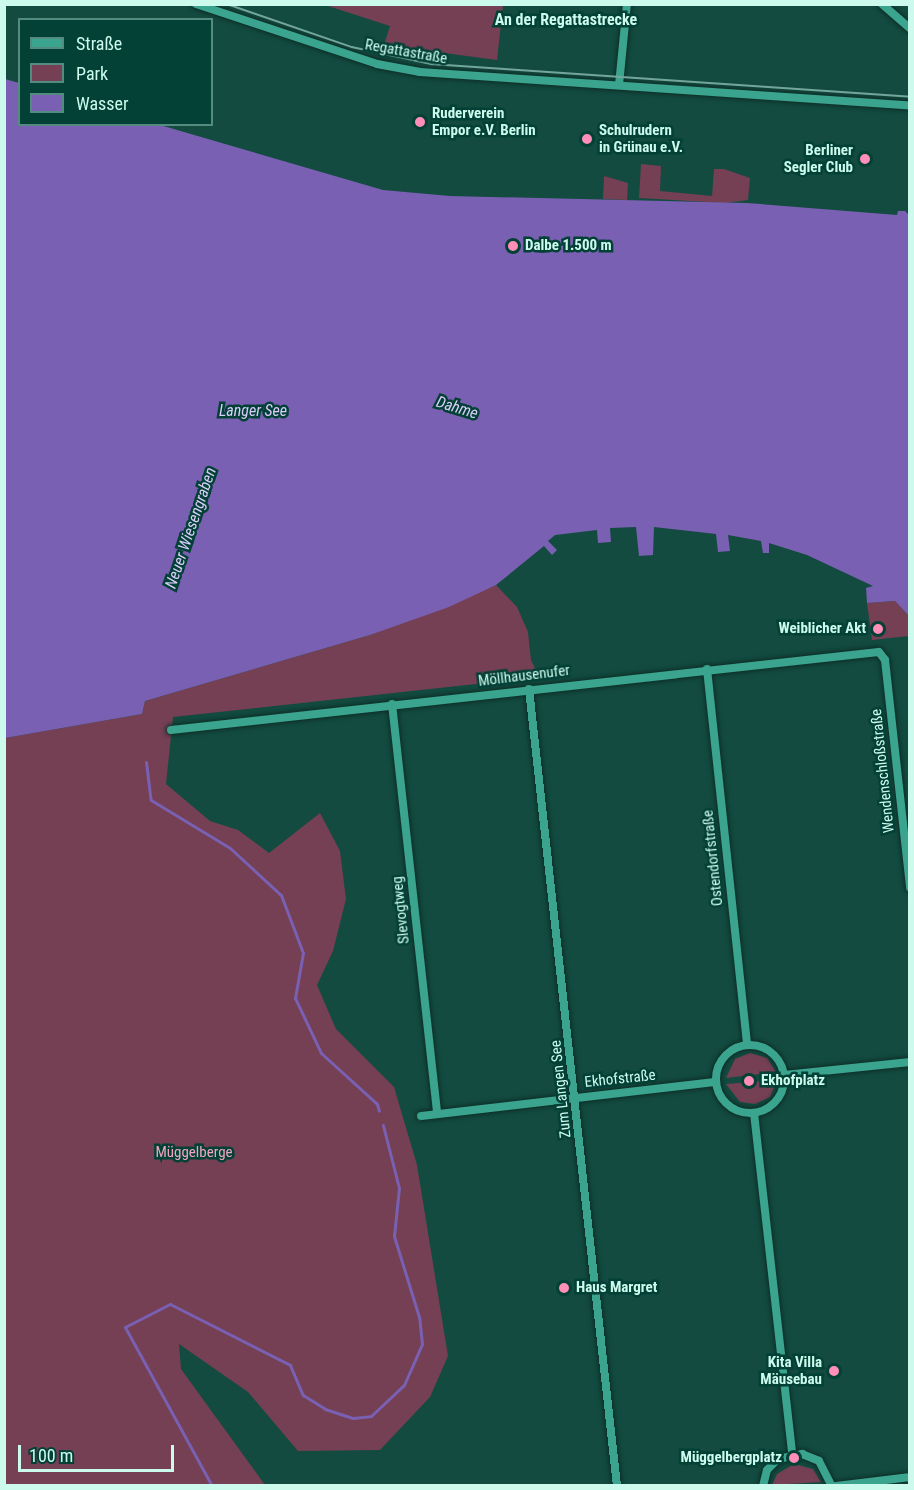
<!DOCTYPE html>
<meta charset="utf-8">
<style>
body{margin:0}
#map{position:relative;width:914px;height:1490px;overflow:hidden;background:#134b40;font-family:"Roboto Condensed",sans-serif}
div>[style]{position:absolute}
.green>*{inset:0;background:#753f54}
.water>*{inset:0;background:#7a60b2}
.stream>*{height:3px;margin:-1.5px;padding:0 1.5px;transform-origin:1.5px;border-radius:1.5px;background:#7a60b2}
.roads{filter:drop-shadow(0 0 2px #0d2e27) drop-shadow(0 0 2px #0d2e27)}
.minor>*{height:8px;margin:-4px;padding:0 4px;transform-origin:4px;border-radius:4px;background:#3ba48e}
.minor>.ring{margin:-4px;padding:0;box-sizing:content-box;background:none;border:8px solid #3ba48e;border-radius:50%}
.tram>*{height:1.5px;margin:-0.75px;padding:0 0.75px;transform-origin:0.75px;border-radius:0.75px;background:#73a69a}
.dots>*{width:16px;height:16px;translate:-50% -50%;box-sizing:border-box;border:3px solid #034036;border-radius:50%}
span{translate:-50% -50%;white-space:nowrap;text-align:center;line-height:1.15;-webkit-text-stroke:5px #034036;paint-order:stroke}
.street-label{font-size:15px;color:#ccfbee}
.poi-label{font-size:15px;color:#ccfbee;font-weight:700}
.left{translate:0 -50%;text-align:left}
.right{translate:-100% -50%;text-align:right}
.park-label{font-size:15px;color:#f1a6c0}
.neighbourhood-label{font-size:16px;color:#ccfbee;font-weight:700}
.water-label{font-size:16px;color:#dacefb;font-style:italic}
.frame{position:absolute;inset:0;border:6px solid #ccfbee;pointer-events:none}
.legend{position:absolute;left:18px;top:18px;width:195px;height:108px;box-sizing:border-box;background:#034036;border:2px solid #538b80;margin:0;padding:8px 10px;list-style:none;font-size:18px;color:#ccfbee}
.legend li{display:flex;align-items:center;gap:12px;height:30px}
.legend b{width:30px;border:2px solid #538b80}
.scale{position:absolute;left:18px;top:1445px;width:156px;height:27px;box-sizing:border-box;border:3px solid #ccfbee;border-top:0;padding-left:8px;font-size:18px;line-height:21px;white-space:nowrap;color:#ccfbee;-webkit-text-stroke:4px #034036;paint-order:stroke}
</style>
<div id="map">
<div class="green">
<div style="clip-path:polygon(325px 5px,503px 5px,497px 60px,384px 45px,390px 26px)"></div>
<div style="clip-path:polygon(641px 164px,661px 166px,660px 191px,712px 196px,714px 169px,724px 169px,750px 178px,748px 200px,724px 203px,639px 198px)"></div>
<div style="clip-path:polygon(604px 176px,628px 183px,627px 200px,603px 199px)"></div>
<div style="clip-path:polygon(496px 585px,517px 607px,528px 632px,531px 660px,539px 677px,173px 717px,166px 784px,210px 821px,238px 830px,269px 853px,320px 813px,340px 851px,346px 899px,333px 951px,317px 985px,336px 1029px,394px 1087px,417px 1165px,448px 1356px,430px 1397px,380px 1450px,298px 1451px,248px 1392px,179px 1344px,181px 1369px,265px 1485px,5px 1486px,5px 738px,142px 714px,145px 701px,370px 635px)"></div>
<div style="clip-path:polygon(895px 601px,909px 616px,909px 636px,872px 640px,867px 603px)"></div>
<div style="clip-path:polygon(750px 1053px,767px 1058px,776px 1072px,726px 1078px,735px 1059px)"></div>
<div style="clip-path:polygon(777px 1080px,770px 1097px,755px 1104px,740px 1102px,726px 1084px)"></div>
<div style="clip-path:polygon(794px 1464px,813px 1469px,821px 1482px,772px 1485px,777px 1474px)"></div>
</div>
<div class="water">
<div style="clip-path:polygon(5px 79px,19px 83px,20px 124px,160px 125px,383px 190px,450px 196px,747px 203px,897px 215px,898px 211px,905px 211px,910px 216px,909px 616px,895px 601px,867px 603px,866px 588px,873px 586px,807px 555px,769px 543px,769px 553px,763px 553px,761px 541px,728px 535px,730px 551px,718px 552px,716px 534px,654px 527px,653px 555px,639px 556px,636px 527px,610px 528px,611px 542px,598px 543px,597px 530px,555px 535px,548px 541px,557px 550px,552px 555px,544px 546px,496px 585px,449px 607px,370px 635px,145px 701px,142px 714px,5px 738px)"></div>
</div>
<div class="stream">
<div style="left:146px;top:762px;width:38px;rotate:83deg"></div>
<div style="left:151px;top:800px;width:92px;rotate:31.3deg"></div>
<div style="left:230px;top:848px;width:69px;rotate:42.7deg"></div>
<div style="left:281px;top:895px;width:62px;rotate:69.2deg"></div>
<div style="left:303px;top:953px;width:46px;rotate:100.1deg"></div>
<div style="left:295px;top:998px;width:61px;rotate:64.7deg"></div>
<div style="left:321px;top:1053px;width:76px;rotate:42.3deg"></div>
<div style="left:377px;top:1104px;width:7px;rotate:74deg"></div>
<div style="left:212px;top:1486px;width:181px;rotate:-118.7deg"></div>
<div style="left:125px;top:1327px;width:51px;rotate:-27.1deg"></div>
<div style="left:170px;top:1304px;width:135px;rotate:26.9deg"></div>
<div style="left:290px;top:1365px;width:33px;rotate:67deg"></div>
<div style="left:303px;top:1395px;width:26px;rotate:32deg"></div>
<div style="left:325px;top:1409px;width:29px;rotate:18deg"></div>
<div style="left:353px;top:1418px;width:18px;rotate:-6deg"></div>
<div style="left:371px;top:1416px;width:45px;rotate:-43.2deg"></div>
<div style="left:404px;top:1385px;width:45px;rotate:-66.3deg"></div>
<div style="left:422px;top:1344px;width:27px;rotate:-96deg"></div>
<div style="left:419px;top:1317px;width:85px;rotate:-107.2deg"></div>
<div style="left:394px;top:1236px;width:48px;rotate:-84.1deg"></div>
<div style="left:399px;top:1188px;width:65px;rotate:-104.3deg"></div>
</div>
<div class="roads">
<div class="minor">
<div style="left:196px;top:4px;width:191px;rotate:18.3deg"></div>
<div style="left:377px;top:64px;width:44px;rotate:10.5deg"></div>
<div style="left:420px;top:72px;width:491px;rotate:3.9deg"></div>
<div style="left:882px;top:4px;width:37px;rotate:41deg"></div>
<div style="left:619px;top:85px;width:81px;rotate:-84.4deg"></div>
<div style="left:707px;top:669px;width:378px;rotate:83.9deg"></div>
<div style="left:529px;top:689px;width:802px;rotate:83.7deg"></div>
<div style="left:392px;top:704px;width:412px;rotate:83.7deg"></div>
<div style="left:171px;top:730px;width:712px;rotate:-6.29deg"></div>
<div style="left:879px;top:652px;width:10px;rotate:53deg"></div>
<div style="left:885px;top:660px;width:229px;rotate:83.7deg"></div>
<div class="ring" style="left:716px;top:1045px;width:60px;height:60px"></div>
<div style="left:784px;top:1075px;width:127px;rotate:-5.9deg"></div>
<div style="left:754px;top:1113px;width:343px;rotate:83.6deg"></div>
<div style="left:421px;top:1116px;width:296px;rotate:-6.6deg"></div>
<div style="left:763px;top:1486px;width:16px;rotate:-76deg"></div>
<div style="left:767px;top:1470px;width:16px;rotate:-45deg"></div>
<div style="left:778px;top:1459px;width:25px;rotate:-12deg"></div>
<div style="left:802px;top:1454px;width:18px;rotate:22deg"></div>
<div style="left:819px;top:1461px;width:28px;rotate:63deg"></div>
<div style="left:836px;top:1486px;width:75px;rotate:-6.9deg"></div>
</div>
</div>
<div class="tram">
<div style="left:227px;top:4px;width:132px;rotate:19deg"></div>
<div style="left:352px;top:47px;width:82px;rotate:12deg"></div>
<div style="left:432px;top:64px;width:479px;rotate:3.9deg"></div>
</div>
<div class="dots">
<div style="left:420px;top:122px;background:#ff8eb9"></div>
<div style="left:587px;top:139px;background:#ff8eb9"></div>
<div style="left:865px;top:159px;background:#ff8eb9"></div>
<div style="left:513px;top:246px;background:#ff8eb9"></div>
<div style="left:878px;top:629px;background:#ff8eb9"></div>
<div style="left:749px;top:1081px;background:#ff8eb9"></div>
<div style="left:564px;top:1288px;background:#ff8eb9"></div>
<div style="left:834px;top:1371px;background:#ff8eb9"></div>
<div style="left:794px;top:1458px;background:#ff8eb9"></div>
</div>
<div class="street-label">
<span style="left:406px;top:52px;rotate:10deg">Regattastraße</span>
<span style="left:524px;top:676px;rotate:-7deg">Möllhausenufer</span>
<span style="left:883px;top:771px;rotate:-96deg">Wendenschloßstraße</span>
<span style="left:713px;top:858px;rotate:-96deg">Ostendorfstraße</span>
<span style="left:401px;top:910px;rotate:-96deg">Slevogtweg</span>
<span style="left:620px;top:1079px;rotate:-6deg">Ekhofstraße</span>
<span style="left:561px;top:1089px;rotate:-96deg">Zum Langen See</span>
</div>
<div class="poi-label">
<span class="left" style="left:432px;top:122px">Ruderverein<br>Empor e.V. Berlin</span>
<span class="left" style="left:599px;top:139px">Schulrudern<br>in Grünau e.V.</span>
<span class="right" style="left:853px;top:159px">Berliner<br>Segler Club</span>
<span class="left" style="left:525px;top:246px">Dalbe 1.500 m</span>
<span class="right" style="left:866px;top:629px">Weiblicher Akt</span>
<span class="left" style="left:761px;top:1081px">Ekhofplatz</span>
<span class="left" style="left:576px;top:1288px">Haus Margret</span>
<span class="right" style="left:822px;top:1371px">Kita Villa<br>Mäusebau</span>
<span class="right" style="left:782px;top:1458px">Müggelbergplatz</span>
</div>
<div class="park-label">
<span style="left:194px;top:1153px">Müggelberge</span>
</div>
<div class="neighbourhood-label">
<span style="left:566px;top:20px">An der Regattastrecke</span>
</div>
<div class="water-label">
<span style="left:457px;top:408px;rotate:17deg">Dahme</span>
<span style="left:253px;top:411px">Langer See</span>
<span style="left:191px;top:528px;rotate:-71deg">Neuer Wiesengraben</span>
</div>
<div class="frame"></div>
<ul class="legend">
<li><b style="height:8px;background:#3ba48e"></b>Straße</li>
<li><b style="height:16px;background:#753f54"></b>Park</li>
<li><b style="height:16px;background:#7a60b2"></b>Wasser</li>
</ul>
<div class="scale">100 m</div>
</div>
